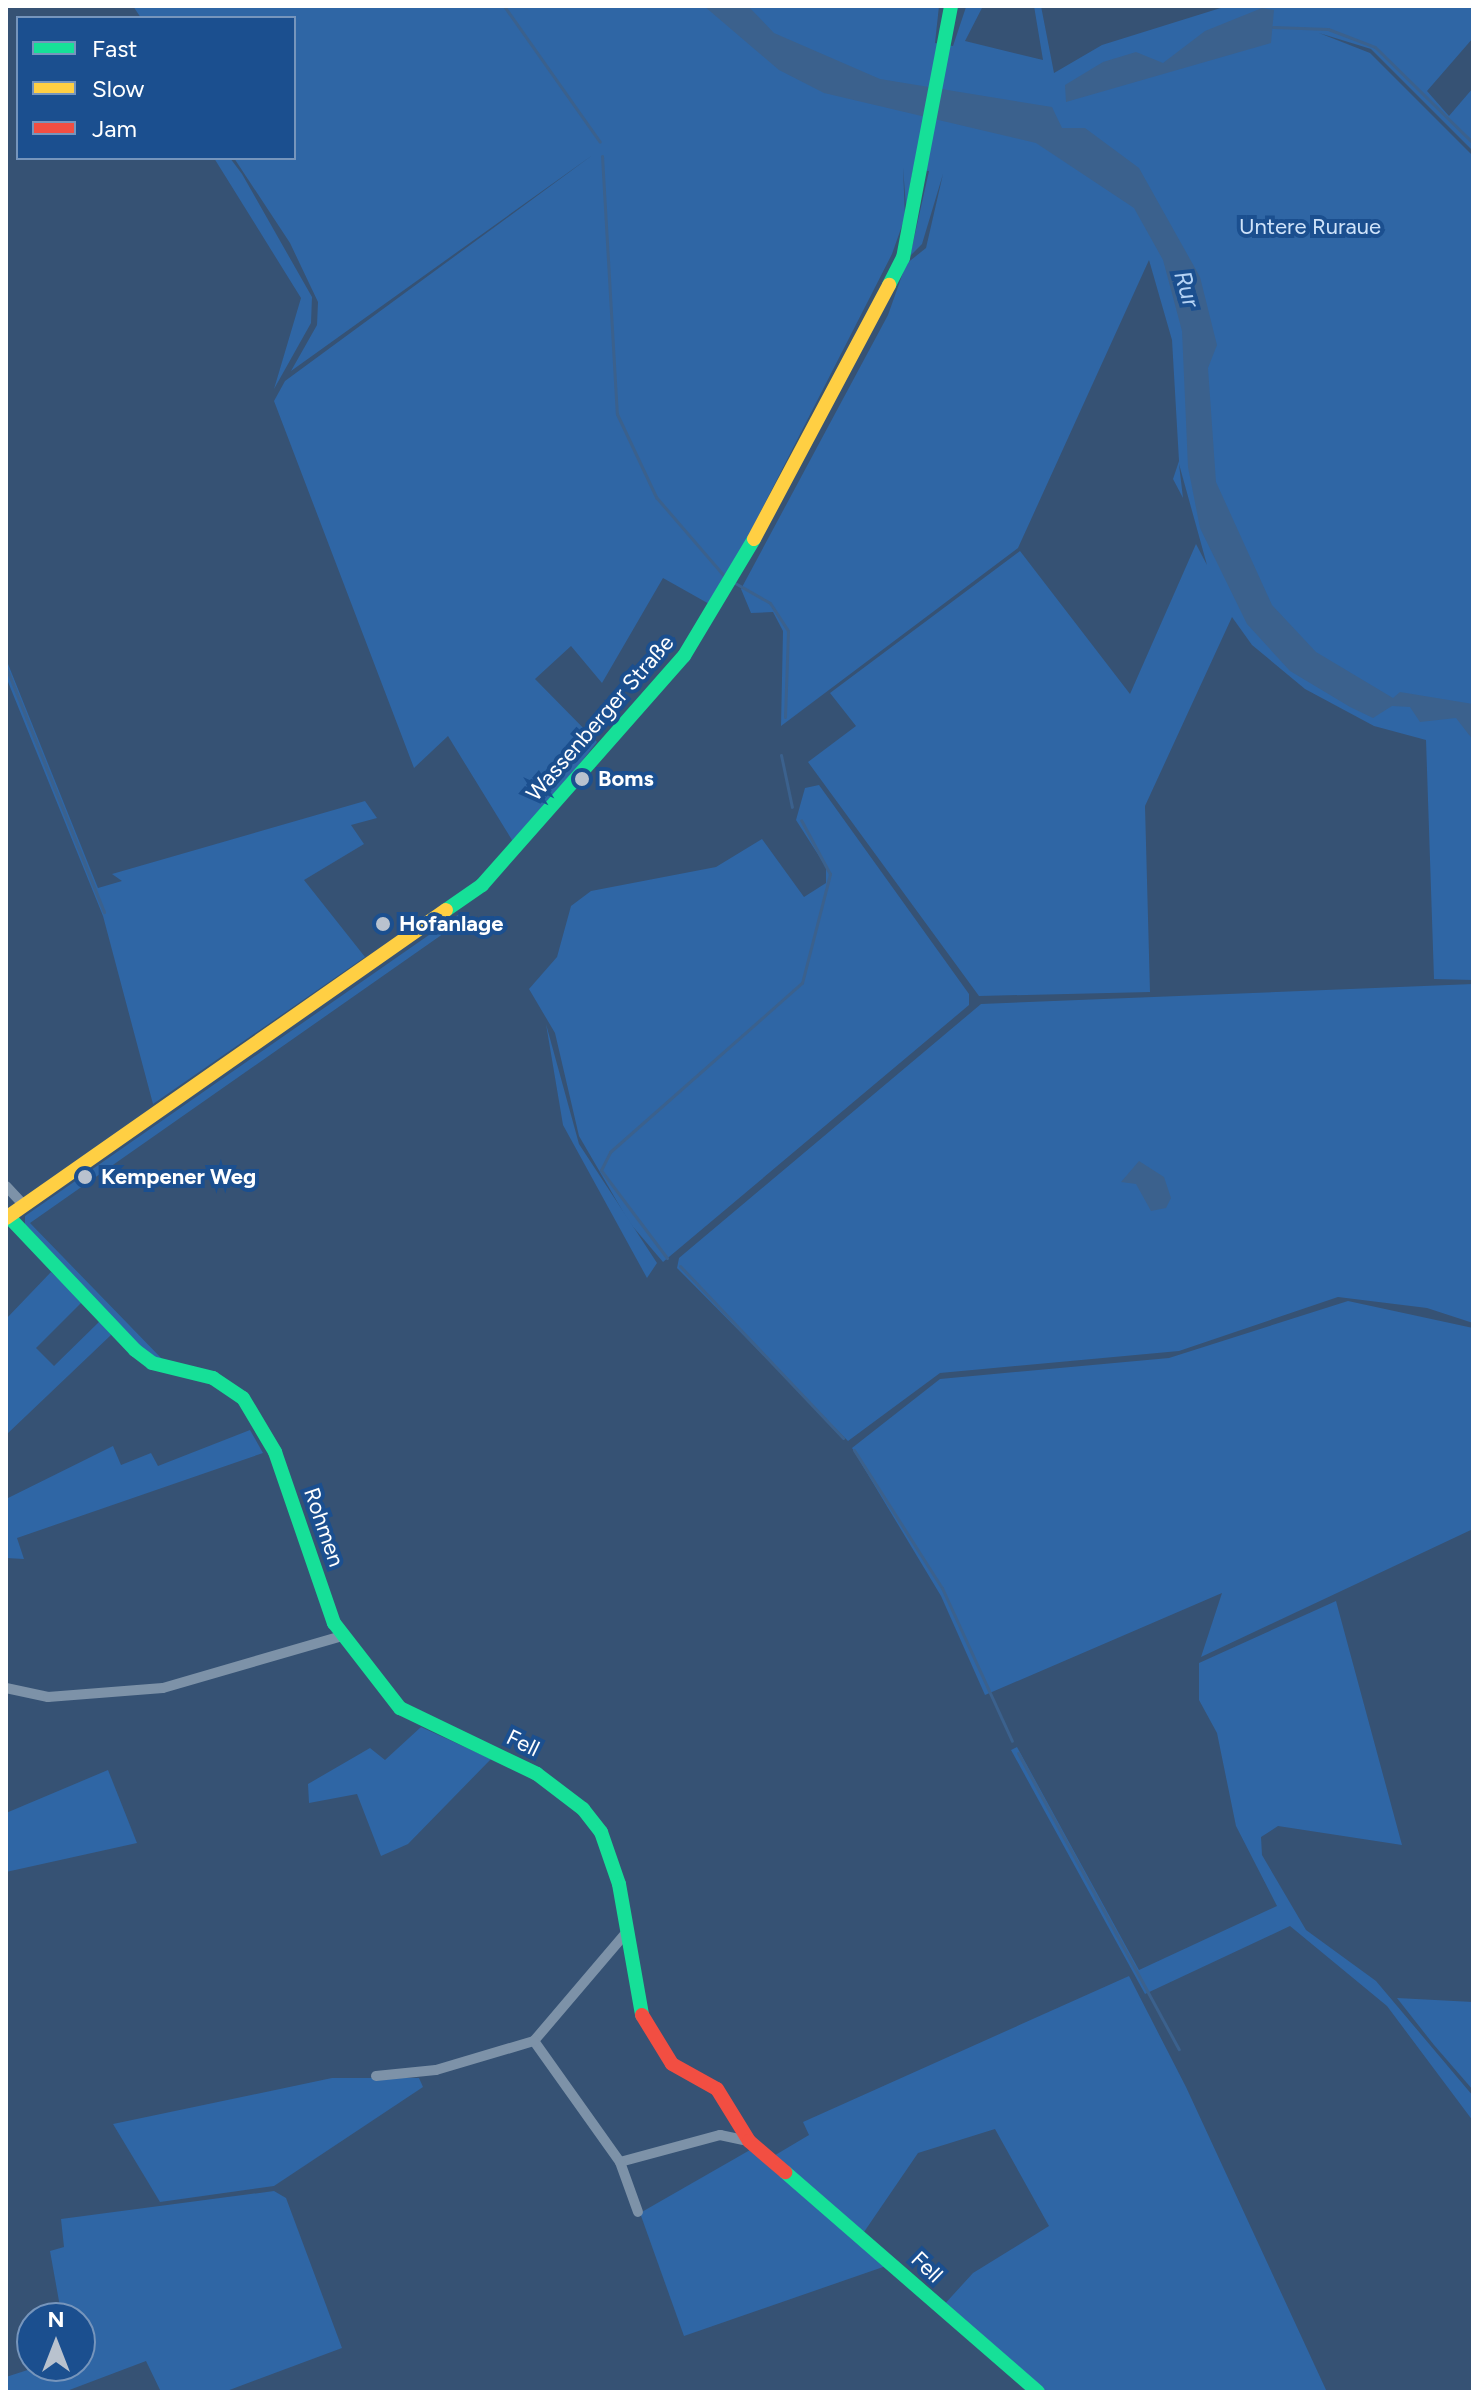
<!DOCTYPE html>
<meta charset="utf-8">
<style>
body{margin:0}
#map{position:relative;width:1479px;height:2398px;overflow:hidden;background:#365274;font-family:Figtree,sans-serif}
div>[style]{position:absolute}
.green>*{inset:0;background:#2f66a5}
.water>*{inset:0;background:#3b618d}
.stream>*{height:3px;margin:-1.5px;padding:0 1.5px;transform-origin:1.5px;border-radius:1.5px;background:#3b618d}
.street>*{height:10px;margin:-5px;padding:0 5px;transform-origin:5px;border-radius:5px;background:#7d92a8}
.fast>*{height:14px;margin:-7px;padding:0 7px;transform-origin:7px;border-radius:7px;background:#16e098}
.slow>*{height:14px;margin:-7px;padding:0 7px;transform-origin:7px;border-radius:7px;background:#ffcf43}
.jam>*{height:14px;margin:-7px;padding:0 7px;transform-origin:7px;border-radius:7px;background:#f24e42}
.dots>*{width:22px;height:22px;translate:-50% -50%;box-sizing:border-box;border:4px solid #1b4f8f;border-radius:50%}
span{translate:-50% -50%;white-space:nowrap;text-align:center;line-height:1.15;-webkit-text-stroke:8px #1b4f8f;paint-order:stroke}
.park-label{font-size:22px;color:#cfe3fa}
.street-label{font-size:22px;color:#fff}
.poi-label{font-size:22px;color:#fff;font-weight:700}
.left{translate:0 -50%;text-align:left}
.water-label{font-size:24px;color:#b5d3f5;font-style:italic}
.frame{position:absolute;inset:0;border:8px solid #fff;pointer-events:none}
.legend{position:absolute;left:16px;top:16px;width:280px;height:144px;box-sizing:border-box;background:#1b4f8f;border:2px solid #7695bc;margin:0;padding:10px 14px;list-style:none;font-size:24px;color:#fff}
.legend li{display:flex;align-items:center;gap:16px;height:40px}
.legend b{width:40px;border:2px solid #7695bc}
.north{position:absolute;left:16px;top:2302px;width:80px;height:80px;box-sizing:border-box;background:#1b4f8f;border:2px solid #7695bc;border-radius:50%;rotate:0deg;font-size:22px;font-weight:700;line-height:32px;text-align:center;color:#fff}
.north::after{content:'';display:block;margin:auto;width:28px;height:36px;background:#b9c2ce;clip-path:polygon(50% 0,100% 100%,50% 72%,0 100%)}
</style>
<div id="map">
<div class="green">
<div style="clip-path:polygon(133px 6px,939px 6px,935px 43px,953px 46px,966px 7px,983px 6px,965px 41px,1043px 60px,1034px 6px,1041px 6px,1054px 73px,1102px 45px,1227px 6px,1473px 6px,1473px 38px,1427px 91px,1449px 116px,1473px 88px,1473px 151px,1371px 49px,1319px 33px,1370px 53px,1473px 156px,1473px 980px,1434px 979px,1426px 740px,1374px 726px,1305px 689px,1252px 645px,1232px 617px,1145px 806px,1150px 992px,979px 996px,808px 762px,856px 726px,830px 693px,1020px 551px,1130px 694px,1196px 544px,1207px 565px,1179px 464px,1183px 498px,1173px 479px,1179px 461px,1172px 340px,1149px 260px,1018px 548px,781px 726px,783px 631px,773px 612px,751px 613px,741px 589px,888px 315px,906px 264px,926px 248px,943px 174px,922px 244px,910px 256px,929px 171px,913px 169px,906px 207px,903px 167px,905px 217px,892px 254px,717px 597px,711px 605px,663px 578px,602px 683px,571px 646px,535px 679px,597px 742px,515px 845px,448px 736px,414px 768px,274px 401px,285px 381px,594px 154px,291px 371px,317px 325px,318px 302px,290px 243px,234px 158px,294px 158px,294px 18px,141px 18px)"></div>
<div style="clip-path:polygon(214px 158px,230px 158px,242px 174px,312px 297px,311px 323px,274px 389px,301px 298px)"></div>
<div style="clip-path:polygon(6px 659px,98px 888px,122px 881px,112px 874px,365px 801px,377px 818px,351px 825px,364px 844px,304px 880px,365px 957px,153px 1104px,103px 916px,6px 677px)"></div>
<div style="clip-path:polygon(819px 785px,969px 994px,969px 1005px,663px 1262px,629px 1222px,579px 1136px,555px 1033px,529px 989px,557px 957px,571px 906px,591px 891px,716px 867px,762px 839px,804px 897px,826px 883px,826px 867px,796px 820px,805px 788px)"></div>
<div style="clip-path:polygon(462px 912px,470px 915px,30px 1223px,163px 1360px,143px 1352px,25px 1226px,25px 1216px)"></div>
<div style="clip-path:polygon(1473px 984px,1473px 1323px,1427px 1308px,1338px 1297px,1179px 1351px,940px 1373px,848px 1441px,677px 1268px,679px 1258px,981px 1004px)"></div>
<div style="clip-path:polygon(546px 1024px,579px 1144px,657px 1263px,647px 1278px,563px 1125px)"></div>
<div style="clip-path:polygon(51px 1272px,83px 1301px,36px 1348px,54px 1366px,102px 1319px,111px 1335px,6px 1435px,6px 1319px)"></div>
<div style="clip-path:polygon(1348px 1301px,1473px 1328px,1473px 1529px,1201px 1657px,1222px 1593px,985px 1695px,941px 1596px,852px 1448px,940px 1379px,1169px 1358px)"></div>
<div style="clip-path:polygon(250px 1430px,263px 1453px,17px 1538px,24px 1559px,6px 1558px,6px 1499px,113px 1446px,121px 1465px,151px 1453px,158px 1466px)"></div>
<div style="clip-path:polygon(1336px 1601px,1402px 1845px,1278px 1826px,1261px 1837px,1262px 1855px,1306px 1930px,1376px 1981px,1473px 2096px,1473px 2121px,1387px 2006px,1290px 1926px,1145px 1994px,1011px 1750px,1017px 1747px,1139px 1970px,1277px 1906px,1236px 1826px,1217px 1733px,1199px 1700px,1199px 1663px)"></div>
<div style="clip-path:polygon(421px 1727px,491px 1759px,408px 1844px,381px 1856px,357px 1794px,309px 1803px,308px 1784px,370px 1748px,385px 1760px)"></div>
<div style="clip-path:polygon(108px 1770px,137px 1843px,6px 1872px,6px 1813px)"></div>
<div style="clip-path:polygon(1129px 1976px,1186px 2087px,1327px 2392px,1043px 2392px,942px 2307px,973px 2273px,1049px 2226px,995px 2129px,918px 2153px,864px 2232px,772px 2157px,809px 2135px,803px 2122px)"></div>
<div style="clip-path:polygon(1397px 1998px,1473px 2002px,1473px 2090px,1434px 2045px)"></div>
<div style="clip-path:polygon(332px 2078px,419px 2078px,423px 2087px,274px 2186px,160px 2202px,113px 2124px)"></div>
<div style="clip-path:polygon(750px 2150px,886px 2266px,684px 2336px,640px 2213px)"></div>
<div style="clip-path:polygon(274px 2191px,286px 2198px,342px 2348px,224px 2392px,161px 2392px,146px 2361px,64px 2392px,6px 2392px,6px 2377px,40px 2366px,80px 2366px,80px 2318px,62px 2318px,50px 2251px,64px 2247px,61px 2219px)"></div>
</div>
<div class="water">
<div style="clip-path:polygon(704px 6px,748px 6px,774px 33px,880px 79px,1052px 107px,1062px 128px,1085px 128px,1139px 168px,1200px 277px,1217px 345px,1208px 368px,1216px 482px,1272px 605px,1316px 652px,1393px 698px,1400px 692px,1473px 704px,1473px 740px,1456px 718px,1420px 722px,1410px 707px,1392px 706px,1373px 718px,1350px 707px,1290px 671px,1247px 624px,1200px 528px,1188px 467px,1182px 331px,1163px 260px,1134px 208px,1036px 143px,824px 93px,779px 70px)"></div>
<div style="clip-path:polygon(1262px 8px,1274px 10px,1271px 43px,1066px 102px,1065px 85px,1103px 62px,1136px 52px,1163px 63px,1205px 31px)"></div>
<div style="clip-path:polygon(1139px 1161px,1164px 1177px,1171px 1198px,1166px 1208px,1151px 1211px,1136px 1184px,1121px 1182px)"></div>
</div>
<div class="stream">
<div style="left:504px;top:6px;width:166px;rotate:54.8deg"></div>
<div style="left:1273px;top:27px;width:55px;rotate:2.1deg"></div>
<div style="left:1328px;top:29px;width:50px;rotate:21deg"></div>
<div style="left:1375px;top:47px;width:137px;rotate:44.4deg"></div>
<div style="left:602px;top:156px;width:258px;rotate:86.7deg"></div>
<div style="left:617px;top:414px;width:92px;rotate:64.8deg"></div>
<div style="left:656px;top:497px;width:106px;rotate:49.2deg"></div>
<div style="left:735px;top:583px;width:40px;rotate:29.7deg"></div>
<div style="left:770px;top:603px;width:33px;rotate:57deg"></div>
<div style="left:788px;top:631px;width:86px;rotate:92deg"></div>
<div style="left:6px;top:667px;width:264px;rotate:68.2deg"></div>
<div style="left:781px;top:755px;width:53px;rotate:78.1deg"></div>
<div style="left:667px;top:1258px;width:110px;rotate:-126.9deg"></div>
<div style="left:601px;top:1170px;width:20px;rotate:-63deg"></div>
<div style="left:610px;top:1152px;width:256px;rotate:-41.4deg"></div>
<div style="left:802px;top:983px;width:113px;rotate:-75.6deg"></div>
<div style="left:830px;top:874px;width:61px;rotate:-118.2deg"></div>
<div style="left:680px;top:1266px;width:237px;rotate:46.5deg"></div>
<div style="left:854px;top:1450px;width:164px;rotate:57.5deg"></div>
<div style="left:942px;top:1588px;width:168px;rotate:65.4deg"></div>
<div style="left:1018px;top:1753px;width:337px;rotate:61.5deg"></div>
</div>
<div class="street">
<div style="left:6px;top:1186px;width:26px;rotate:47deg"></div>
<div style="left:6px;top:1688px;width:43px;rotate:12.1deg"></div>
<div style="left:48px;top:1697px;width:115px;rotate:-4.5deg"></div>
<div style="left:163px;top:1688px;width:186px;rotate:-16.2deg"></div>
<div style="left:625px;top:1934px;width:140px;rotate:130.4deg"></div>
<div style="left:534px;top:2041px;width:148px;rotate:54.6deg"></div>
<div style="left:620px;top:2162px;width:104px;rotate:-15.1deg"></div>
<div style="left:720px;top:2135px;width:30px;rotate:12deg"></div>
<div style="left:376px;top:2076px;width:60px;rotate:-5.7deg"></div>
<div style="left:436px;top:2070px;width:102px;rotate:-16.5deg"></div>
<div style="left:620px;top:2162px;width:53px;rotate:70.2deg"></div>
</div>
<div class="fast">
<div style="left:889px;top:285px;width:30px;rotate:-63deg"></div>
<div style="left:903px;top:258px;width:257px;rotate:-79.2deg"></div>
<div style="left:446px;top:910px;width:44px;rotate:-34.8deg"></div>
<div style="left:482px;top:885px;width:305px;rotate:-48.6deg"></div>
<div style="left:684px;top:656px;width:136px;rotate:-59.1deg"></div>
<div style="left:8px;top:1216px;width:185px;rotate:46.5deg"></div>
<div style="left:135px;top:1350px;width:21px;rotate:37deg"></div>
<div style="left:152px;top:1363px;width:63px;rotate:13.8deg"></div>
<div style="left:213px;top:1378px;width:36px;rotate:34deg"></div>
<div style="left:243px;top:1398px;width:63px;rotate:59.3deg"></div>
<div style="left:275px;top:1452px;width:181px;rotate:71deg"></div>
<div style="left:334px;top:1623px;width:108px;rotate:52.2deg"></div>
<div style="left:400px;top:1708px;width:152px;rotate:25.7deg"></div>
<div style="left:537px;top:1774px;width:58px;rotate:37.3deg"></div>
<div style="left:583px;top:1809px;width:29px;rotate:52deg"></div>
<div style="left:601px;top:1832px;width:55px;rotate:70.9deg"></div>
<div style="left:619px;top:1884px;width:133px;rotate:80deg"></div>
<div style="left:785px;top:2172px;width:335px;rotate:41deg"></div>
</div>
<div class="slow">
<div style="left:754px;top:539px;width:288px;rotate:-62deg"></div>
<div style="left:6px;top:1218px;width:537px;rotate:-34.99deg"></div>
</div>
<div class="jam">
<div style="left:642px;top:2015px;width:57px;rotate:58.5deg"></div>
<div style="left:672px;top:2064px;width:51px;rotate:29.1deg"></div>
<div style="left:717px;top:2089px;width:61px;rotate:58.4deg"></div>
<div style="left:749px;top:2141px;width:48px;rotate:40.7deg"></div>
</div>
<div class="dots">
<div style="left:582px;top:779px;background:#b9c2ce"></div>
<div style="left:383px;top:924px;background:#b9c2ce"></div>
<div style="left:85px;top:1177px;background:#b9c2ce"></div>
</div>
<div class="park-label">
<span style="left:1310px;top:227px">Untere Ruraue</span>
</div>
<div class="street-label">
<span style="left:600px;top:718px;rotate:-49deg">Wassenberger Straße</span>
<span style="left:324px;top:1527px;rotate:71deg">Rohmen</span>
<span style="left:523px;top:1743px;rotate:26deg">Fell</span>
<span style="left:927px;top:2267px;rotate:44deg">Fell</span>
</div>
<div class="poi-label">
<span class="left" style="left:598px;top:779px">Boms</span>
<span class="left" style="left:399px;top:924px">Hofanlage</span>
<span class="left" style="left:101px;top:1177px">Kempener Weg</span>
</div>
<div class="water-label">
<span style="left:1187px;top:289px;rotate:74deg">Rur</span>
</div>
<div class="frame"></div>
<ul class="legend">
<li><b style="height:10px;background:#16e098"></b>Fast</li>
<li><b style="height:10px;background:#ffcf43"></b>Slow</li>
<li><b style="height:10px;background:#f24e42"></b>Jam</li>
</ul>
<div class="north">N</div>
</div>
